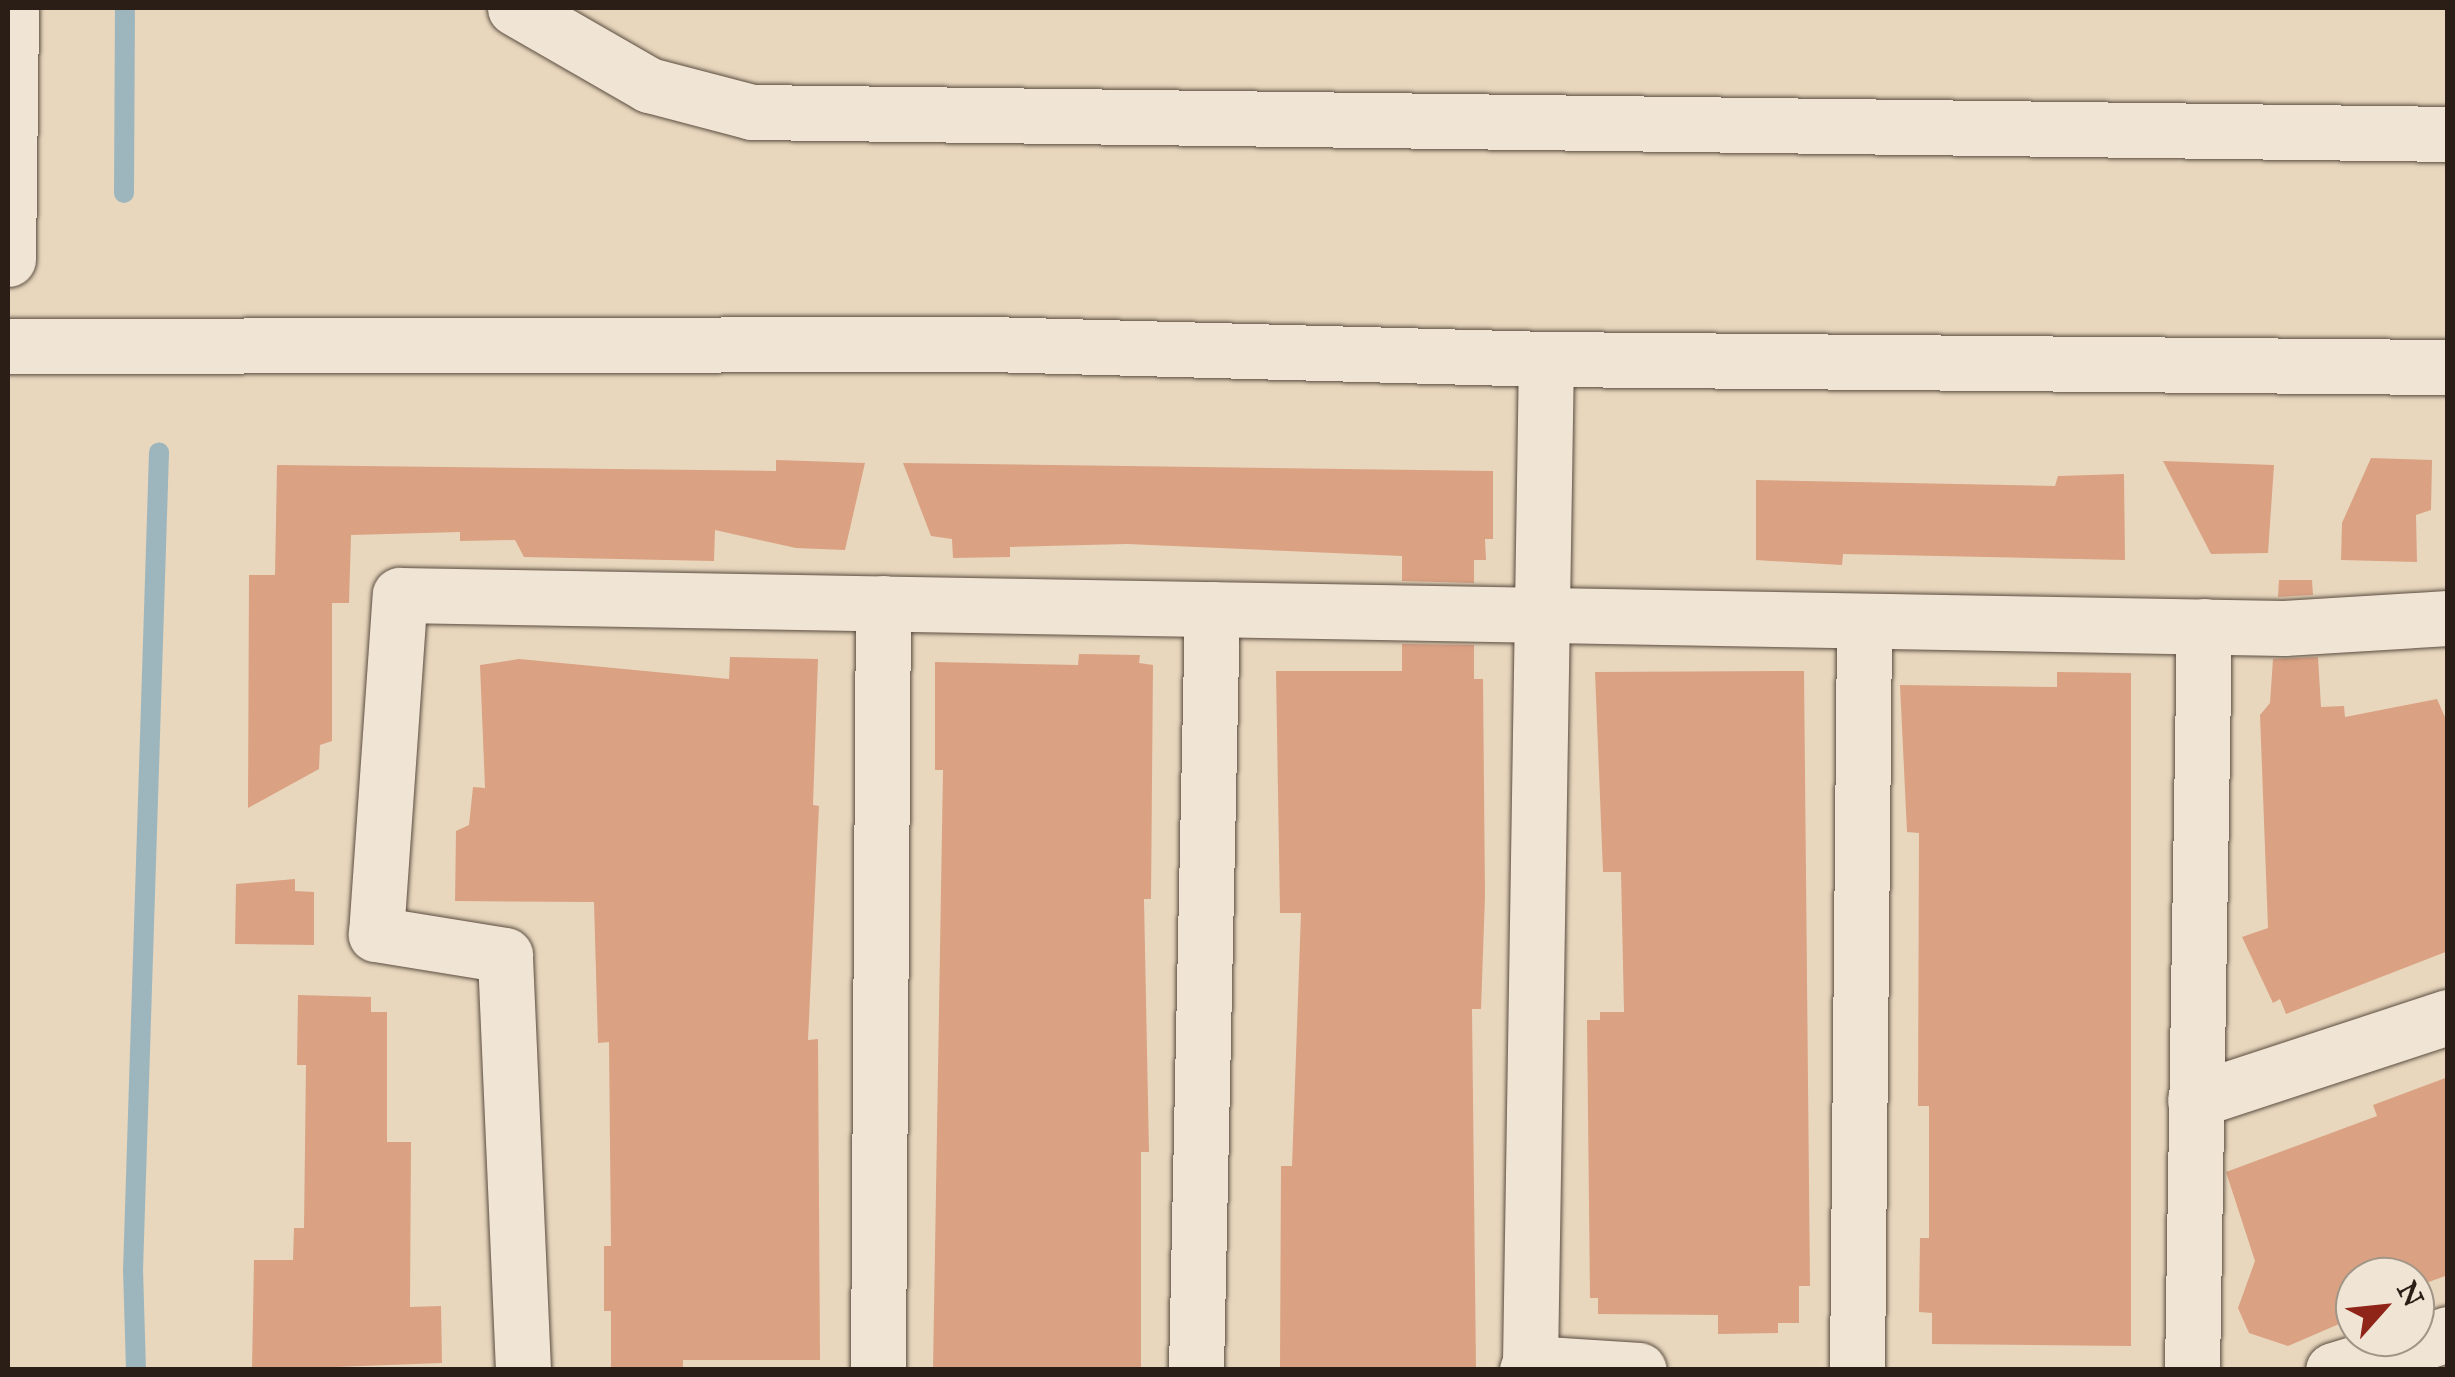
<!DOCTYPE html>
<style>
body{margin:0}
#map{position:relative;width:2455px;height:1377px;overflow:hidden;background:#e8d7bd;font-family:"IM FELL Great Primer",serif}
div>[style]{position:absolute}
.stream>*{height:20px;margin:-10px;padding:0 10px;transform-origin:10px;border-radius:10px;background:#9db6bd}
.building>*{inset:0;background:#daa183}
.roads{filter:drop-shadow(0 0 2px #5a4c40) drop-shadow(0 0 2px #5a4c40)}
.minor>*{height:55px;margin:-27.5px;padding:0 27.5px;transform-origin:27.5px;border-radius:27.5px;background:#f0e5d4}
.tertiary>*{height:55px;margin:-27.5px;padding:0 27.5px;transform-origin:27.5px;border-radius:27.5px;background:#f0e5d4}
span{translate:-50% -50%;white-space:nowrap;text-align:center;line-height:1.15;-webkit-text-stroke:8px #f0e5d4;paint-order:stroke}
.frame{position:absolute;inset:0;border:10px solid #2b1e17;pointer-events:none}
.north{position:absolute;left:2335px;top:1257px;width:100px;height:100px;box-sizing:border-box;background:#f0e5d4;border:2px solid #a19588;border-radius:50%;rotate:63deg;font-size:28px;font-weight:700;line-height:40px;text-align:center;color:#2b1e17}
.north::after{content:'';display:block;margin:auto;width:35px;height:45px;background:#8f2418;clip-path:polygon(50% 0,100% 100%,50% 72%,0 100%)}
</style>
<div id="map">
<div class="stream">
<div style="left:124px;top:193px;width:185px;rotate:-89.7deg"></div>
<div style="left:136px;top:1370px;width:99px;rotate:-91.7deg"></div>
<div style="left:133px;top:1271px;width:819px;rotate:-88.18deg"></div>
</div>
<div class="building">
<div style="clip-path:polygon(2371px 458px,2432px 460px,2431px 510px,2416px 515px,2417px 562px,2341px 560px,2342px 523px)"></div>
<div style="clip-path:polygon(776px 460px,865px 463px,845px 550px,796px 548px,715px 530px,714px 561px,524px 557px,515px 540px,460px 541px,460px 532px,351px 535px,349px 603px,332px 603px,332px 741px,320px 745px,319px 769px,248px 808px,249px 575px,275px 575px,277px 465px,776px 471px)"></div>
<div style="clip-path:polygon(2163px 461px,2274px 465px,2268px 553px,2211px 554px)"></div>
<div style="clip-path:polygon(903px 463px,1493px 471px,1493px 539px,1485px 539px,1486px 560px,1474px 560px,1474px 583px,1402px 581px,1402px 556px,1127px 544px,1010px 547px,1010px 557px,953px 558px,952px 539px,931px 536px)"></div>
<div style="clip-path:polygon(2124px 474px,2125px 560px,1843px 554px,1842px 565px,1756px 560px,1756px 480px,2055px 486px,2058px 476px)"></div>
<div style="clip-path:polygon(2279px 580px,2312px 580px,2313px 595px,2278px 597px)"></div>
<div style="clip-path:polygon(1402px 644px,1474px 645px,1474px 679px,1483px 679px,1485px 896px,1481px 1009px,1472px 1009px,1476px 1370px,1280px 1370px,1281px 1166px,1292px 1166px,1301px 913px,1280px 913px,1276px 671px,1402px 671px)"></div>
<div style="clip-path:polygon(1079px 654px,1140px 655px,1139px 663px,1153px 665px,1151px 899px,1144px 899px,1149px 1152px,1141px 1152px,1141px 1370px,933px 1370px,943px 770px,935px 770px,935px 662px,1078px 665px)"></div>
<div style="clip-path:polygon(730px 657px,818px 659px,813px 805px,819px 806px,808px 1040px,818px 1039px,820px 1360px,683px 1360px,683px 1370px,611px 1370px,611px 1311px,604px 1311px,604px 1246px,611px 1246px,609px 1042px,598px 1043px,594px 902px,455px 901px,456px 831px,469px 825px,473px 787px,485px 788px,480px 665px,519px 659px,729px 679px)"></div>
<div style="clip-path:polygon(2318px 657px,2321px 707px,2344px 706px,2345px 717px,2437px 699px,2448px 724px,2448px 951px,2286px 1014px,2280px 999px,2273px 1003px,2242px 937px,2268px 928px,2260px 715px,2270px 703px,2273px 659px)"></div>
<div style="clip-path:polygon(1804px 671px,1810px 1286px,1799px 1286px,1799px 1323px,1778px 1323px,1778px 1333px,1718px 1334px,1718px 1315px,1598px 1314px,1598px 1298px,1590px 1298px,1587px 1020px,1600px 1020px,1600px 1012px,1624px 1012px,1621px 872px,1603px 872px,1595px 672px)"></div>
<div style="clip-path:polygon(2057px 672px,2131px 673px,2131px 1346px,1932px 1344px,1932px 1313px,1919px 1312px,1920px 1238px,1929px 1238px,1929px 1106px,1918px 1106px,1919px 833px,1907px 832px,1900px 685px,2057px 687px)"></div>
<div style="clip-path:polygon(295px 879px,295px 891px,314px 892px,314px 945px,235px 944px,236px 884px)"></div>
<div style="clip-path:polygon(298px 995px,371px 997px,371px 1012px,387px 1012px,387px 1142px,411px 1142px,410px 1307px,441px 1306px,442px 1363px,252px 1370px,254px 1260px,293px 1260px,294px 1228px,304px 1228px,306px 1065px,297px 1065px)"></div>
<div style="clip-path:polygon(2448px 1077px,2448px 1275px,2415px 1287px,2415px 1277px,2355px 1277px,2353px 1318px,2288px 1346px,2249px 1333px,2238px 1308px,2255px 1261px,2226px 1172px,2377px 1116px,2373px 1105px)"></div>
</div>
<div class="roads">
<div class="minor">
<div style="left:515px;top:8px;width:155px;rotate:29.9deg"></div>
<div style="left:649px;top:85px;width:106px;rotate:14.7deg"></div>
<div style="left:752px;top:112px;width:1696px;rotate:0.74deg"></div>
<div style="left:2195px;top:1100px;width:266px;rotate:-18.2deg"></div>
<div style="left:2393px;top:1352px;width:58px;rotate:-18.1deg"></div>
<div style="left:1530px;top:1363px;width:1004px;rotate:-89.09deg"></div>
<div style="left:523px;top:1370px;width:415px;rotate:-92.5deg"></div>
<div style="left:505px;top:955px;width:131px;rotate:-170.8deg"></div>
<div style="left:376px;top:934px;width:340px;rotate:-86deg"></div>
<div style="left:400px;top:595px;width:1884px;rotate:1deg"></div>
<div style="left:2284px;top:628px;width:164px;rotate:-3.5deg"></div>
<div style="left:878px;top:1370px;width:767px;rotate:-89.63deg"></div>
<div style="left:1196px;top:1370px;width:761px;rotate:-88.8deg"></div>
<div style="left:1527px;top:1370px;width:8px;rotate:-67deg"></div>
<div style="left:1530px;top:1363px;width:109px;rotate:3.7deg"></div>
<div style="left:1857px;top:1370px;width:749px;rotate:-89.46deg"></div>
<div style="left:2192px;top:1370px;width:744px;rotate:-89.08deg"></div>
<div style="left:2333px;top:1370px;width:63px;rotate:-16.7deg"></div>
<div style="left:2393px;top:1352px;width:19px;rotate:69deg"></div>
</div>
<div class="tertiary">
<div style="left:8px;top:259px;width:251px;rotate:-89.3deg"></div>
<div style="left:8px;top:346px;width:981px;rotate:-0.12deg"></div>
<div style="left:989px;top:344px;width:557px;rotate:1.54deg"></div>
<div style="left:1546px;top:359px;width:902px;rotate:0.51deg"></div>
</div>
</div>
<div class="frame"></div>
<div class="north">N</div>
</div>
